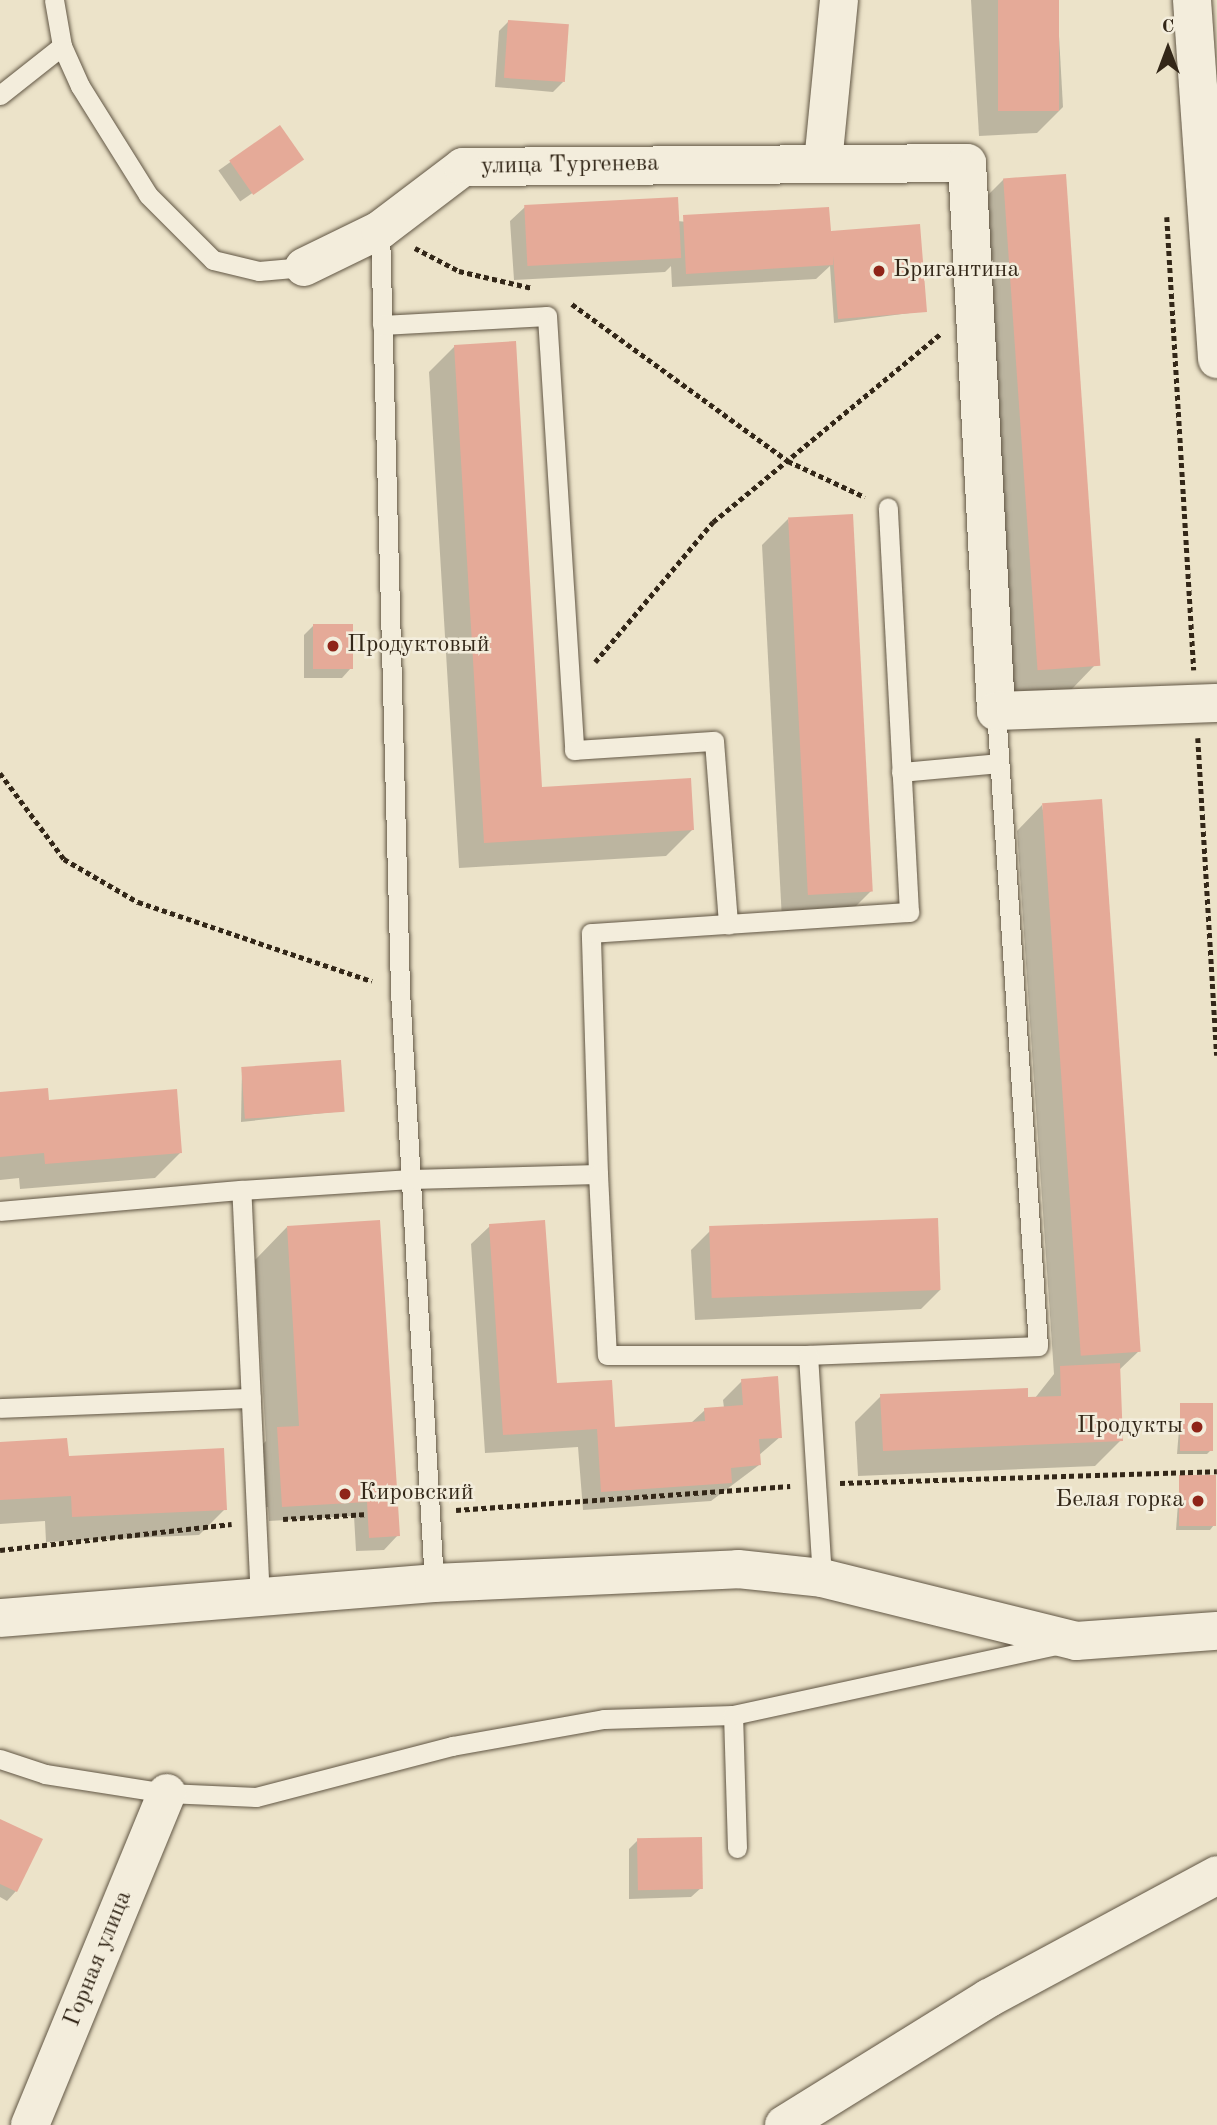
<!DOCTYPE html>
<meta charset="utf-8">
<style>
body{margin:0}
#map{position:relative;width:1217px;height:2125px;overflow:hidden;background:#ece3c9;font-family:"Old Standard TT",serif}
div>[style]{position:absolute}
.shadow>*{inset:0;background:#0003;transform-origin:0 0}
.building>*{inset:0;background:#e5aa98;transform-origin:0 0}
.path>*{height:4.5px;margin-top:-2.25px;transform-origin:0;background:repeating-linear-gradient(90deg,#332718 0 5px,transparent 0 8.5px)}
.roads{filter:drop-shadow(0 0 2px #615644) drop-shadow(0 0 2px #615644)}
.lane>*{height:19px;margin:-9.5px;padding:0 9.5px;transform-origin:9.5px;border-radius:9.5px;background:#f3eddc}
.street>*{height:38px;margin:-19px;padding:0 19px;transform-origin:19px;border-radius:19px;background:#f3eddc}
.secondary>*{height:38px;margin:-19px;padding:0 19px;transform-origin:19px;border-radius:19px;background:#f3eddc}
.dots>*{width:19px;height:19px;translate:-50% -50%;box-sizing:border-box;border:4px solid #f3eddc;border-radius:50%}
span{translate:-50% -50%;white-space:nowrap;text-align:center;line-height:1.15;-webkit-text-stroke:5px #f3eddc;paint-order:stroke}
.street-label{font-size:24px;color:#332718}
.poi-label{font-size:24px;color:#332718}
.left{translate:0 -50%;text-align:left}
.right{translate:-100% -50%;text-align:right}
.north{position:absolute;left:1133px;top:14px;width:70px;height:70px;-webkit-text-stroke:5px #f3eddc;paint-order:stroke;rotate:0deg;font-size:19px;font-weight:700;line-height:28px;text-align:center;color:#332718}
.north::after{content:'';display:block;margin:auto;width:24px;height:32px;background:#332718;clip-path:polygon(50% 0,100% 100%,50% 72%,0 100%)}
</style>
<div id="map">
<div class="shadow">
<div style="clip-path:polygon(971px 0,1057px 0,1063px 107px,1037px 133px,979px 136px)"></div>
<div style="clip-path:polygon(508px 22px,563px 82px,553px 92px,495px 87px,499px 31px)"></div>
<div style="left:279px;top:128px;width:38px;height:74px;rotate:55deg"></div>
<div style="clip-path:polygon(1004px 179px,1095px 665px,1070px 691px,1009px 695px,978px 205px)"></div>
<div style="clip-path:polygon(525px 207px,829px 235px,925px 311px,834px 323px,830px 266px,816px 279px,672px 287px,671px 266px,665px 272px,514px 280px,510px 221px)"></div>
<div style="clip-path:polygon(455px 346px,541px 788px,692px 830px,666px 856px,459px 868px,429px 372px)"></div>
<div style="clip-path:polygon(788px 519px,871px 891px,845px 917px,782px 920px,762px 545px)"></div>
<div style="clip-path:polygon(314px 625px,351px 668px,342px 678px,304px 678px,304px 635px)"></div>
<div style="clip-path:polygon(1042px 805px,1139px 1351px,1118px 1371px,1121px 1440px,1095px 1466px,858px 1476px,855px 1422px,881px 1396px,1035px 1398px,1054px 1374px,1017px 831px)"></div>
<div style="clip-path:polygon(242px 1069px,343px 1111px,241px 1122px)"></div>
<div style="clip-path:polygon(0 1094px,47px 1101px,181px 1152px,155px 1178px,20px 1189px,19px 1178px,0 1180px)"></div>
<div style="clip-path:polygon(490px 1226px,555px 1385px,614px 1429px,691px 1423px,705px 1410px,724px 1408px,723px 1400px,742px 1381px,780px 1437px,758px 1456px,759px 1465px,711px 1501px,583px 1510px,578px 1447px,485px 1453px,471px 1244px)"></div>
<div style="clip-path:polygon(287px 1227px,398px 1535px,384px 1550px,356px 1551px,354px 1516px,269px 1521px,268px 1507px,249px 1508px,245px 1461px,266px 1441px,255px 1260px)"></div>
<div style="clip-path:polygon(710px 1231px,940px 1290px,921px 1309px,695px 1320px,691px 1250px)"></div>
<div style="clip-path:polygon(1181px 1405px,1211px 1450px,1207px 1454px,1177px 1454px)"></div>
<div style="clip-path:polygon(0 1444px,67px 1458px,225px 1509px,199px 1535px,46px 1542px,45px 1521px,0 1524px)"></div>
<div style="clip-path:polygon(1180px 1477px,1214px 1525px,1210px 1530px,1176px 1530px)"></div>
<div style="clip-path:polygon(0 1821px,16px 1891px,7px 1901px,0 1897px)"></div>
<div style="clip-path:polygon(638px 1840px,701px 1888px,691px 1897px,629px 1899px,629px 1849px)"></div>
</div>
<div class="building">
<div style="left:998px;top:0;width:61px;height:111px"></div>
<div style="left:508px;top:20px;width:61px;height:58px;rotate:4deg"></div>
<div style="left:280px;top:125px;width:42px;height:62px;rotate:55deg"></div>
<div style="left:1066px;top:174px;width:493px;height:63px;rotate:86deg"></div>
<div style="left:678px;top:197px;width:61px;height:154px;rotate:87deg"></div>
<div style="clip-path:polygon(829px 207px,831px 231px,920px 224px,927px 312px,838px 319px,833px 256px,833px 265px,686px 274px,683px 215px)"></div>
<div style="clip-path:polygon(516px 341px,542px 787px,691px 778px,694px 830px,484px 843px,454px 345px)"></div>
<div style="left:853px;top:514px;width:378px;height:65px;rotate:87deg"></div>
<div style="left:313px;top:624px;width:40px;height:45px"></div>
<div style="left:1102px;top:799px;width:554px;height:60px;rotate:86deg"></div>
<div style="left:341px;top:1060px;width:52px;height:100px;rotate:86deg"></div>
<div style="clip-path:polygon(48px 1088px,49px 1100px,177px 1089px,182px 1153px,45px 1164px,44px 1153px,0 1157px,0 1092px)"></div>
<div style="left:938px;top:1218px;width:72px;height:229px;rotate:88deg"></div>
<div style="clip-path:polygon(380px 1220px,400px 1536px,369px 1538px,367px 1502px,282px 1507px,277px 1427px,299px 1426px,287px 1226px)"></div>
<div style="clip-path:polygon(545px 1220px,557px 1383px,612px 1380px,615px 1427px,705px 1421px,704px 1408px,743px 1405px,741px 1379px,778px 1376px,782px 1438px,759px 1439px,761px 1465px,731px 1468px,732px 1483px,601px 1492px,597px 1429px,503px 1435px,489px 1224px)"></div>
<div style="clip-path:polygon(1120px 1363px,1123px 1441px,883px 1451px,880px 1394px,1028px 1388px,1028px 1397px,1061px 1396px,1060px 1366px)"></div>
<div style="left:1180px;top:1403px;width:33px;height:48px"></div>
<div style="clip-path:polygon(67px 1438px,69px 1456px,224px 1448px,227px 1510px,72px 1517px,71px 1496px,0 1500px,0 1442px)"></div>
<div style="left:1179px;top:1475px;width:37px;height:51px"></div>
<div style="clip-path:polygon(0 1819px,43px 1839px,17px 1892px,0 1884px)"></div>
<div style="left:702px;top:1837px;width:52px;height:65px;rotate:89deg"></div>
</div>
<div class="path">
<div style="left:1167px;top:217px;width:454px;rotate:86.6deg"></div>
<div style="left:415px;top:248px;width:50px;rotate:27.6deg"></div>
<div style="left:459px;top:271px;width:75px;rotate:13.1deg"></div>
<div style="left:572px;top:304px;width:267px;rotate:36deg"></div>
<div style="left:788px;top:461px;width:85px;rotate:25.1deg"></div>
<div style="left:595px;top:662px;width:183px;rotate:-49.9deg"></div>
<div style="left:713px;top:522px;width:295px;rotate:-39.6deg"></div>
<div style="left:1198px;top:738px;width:318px;rotate:86.6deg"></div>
<div style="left:0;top:773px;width:107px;rotate:53.3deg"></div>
<div style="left:64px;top:859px;width:86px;rotate:30.2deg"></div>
<div style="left:138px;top:902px;width:247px;rotate:18.7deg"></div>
<div style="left:840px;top:1483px;width:377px;rotate:-1.8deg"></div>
<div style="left:456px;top:1510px;width:335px;rotate:-4.1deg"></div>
<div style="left:283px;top:1519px;width:85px;rotate:-3.4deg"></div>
<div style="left:0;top:1550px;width:233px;rotate:-6.4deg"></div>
</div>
<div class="roads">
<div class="lane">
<div style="left:54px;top:0;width:47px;rotate:80.1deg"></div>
<div style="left:62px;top:46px;width:44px;rotate:65.8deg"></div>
<div style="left:80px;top:86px;width:128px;rotate:58deg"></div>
<div style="left:148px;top:195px;width:92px;rotate:45deg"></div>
<div style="left:213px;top:260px;width:47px;rotate:13.4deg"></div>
<div style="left:259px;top:271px;width:45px;rotate:-5.1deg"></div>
<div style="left:0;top:95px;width:79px;rotate:-38.3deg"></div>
<div style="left:380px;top:230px;width:761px;rotate:88.49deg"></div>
<div style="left:400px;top:991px;width:593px;rotate:86.71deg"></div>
<div style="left:382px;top:325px;width:165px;rotate:-3.1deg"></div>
<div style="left:547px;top:316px;width:435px;rotate:86.4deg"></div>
<div style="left:574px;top:750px;width:140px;rotate:-3.7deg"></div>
<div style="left:714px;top:741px;width:184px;rotate:85.6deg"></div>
<div style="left:901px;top:772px;width:98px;rotate:-5.2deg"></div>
<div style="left:598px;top:1174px;width:241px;rotate:-91.7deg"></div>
<div style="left:591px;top:933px;width:319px;rotate:-3.8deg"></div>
<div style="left:909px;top:912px;width:405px;rotate:-93deg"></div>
<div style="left:0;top:1211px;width:242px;rotate:-5deg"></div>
<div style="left:808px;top:1355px;width:230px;rotate:-2.2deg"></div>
<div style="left:1038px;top:1346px;width:636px;rotate:-93.78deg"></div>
<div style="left:0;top:1408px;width:251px;rotate:-2.3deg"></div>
<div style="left:260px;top:1601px;width:411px;rotate:-92.6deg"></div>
<div style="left:241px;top:1190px;width:170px;rotate:-3.7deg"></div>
<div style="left:411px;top:1179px;width:187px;rotate:-1.5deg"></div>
<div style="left:598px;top:1174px;width:181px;rotate:87.2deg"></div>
<div style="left:607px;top:1355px;width:201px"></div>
<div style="left:808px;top:1355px;width:223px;rotate:86.4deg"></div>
<div style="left:0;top:1759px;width:47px;rotate:18.4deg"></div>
<div style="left:45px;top:1774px;width:123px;rotate:8.9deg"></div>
<div style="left:167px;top:1793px;width:89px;rotate:2.6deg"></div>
<div style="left:256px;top:1797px;width:203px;rotate:-14.6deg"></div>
<div style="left:452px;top:1746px;width:154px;rotate:-10.1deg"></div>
<div style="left:604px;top:1719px;width:129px;rotate:-1.8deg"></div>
<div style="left:737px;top:1848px;width:133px;rotate:-91.7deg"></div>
<div style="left:733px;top:1715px;width:332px;rotate:-12.2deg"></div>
</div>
<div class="street">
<div style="left:823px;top:163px;width:164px;rotate:-84.4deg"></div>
<div style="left:304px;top:267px;width:85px;rotate:-26deg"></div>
<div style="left:380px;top:230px;width:104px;rotate:-37.2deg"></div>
<div style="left:463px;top:167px;width:504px;rotate:-0.45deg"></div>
<div style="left:967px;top:163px;width:549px;rotate:86.97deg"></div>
<div style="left:996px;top:711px;width:221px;rotate:-2.1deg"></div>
<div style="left:30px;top:2125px;width:359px;rotate:-67.6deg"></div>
<div style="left:784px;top:2125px;width:241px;rotate:-31.8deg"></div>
<div style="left:989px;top:1998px;width:259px;rotate:-28.3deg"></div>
</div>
<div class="secondary">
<div style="left:1192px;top:0;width:360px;rotate:86deg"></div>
<div style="left:0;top:1618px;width:435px;rotate:-4.6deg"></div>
<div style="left:434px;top:1583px;width:304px;rotate:-2.6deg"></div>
<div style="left:738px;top:1569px;width:84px;rotate:6.1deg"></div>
<div style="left:822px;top:1578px;width:262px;rotate:13.9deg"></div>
<div style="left:1076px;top:1641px;width:141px;rotate:-4.1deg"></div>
</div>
</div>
<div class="dots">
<div style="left:879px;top:271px;background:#8f2418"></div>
<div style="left:333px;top:646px;background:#8f2418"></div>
<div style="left:1197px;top:1427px;background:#8f2418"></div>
<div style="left:345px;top:1494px;background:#8f2418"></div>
<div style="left:1198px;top:1501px;background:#8f2418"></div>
</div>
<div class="street-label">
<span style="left:570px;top:166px;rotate:-1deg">улица Тургенева</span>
<span style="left:99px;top:1959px;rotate:-68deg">Горная улица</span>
</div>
<div class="poi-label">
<span class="left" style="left:893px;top:271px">Бригантина</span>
<span class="left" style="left:347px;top:646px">Продуктовый</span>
<span class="right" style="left:1183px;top:1427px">Продукты</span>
<span class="left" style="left:359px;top:1494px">Кировский</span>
<span class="right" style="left:1184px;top:1501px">Белая горка</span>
</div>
<div class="north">С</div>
</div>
